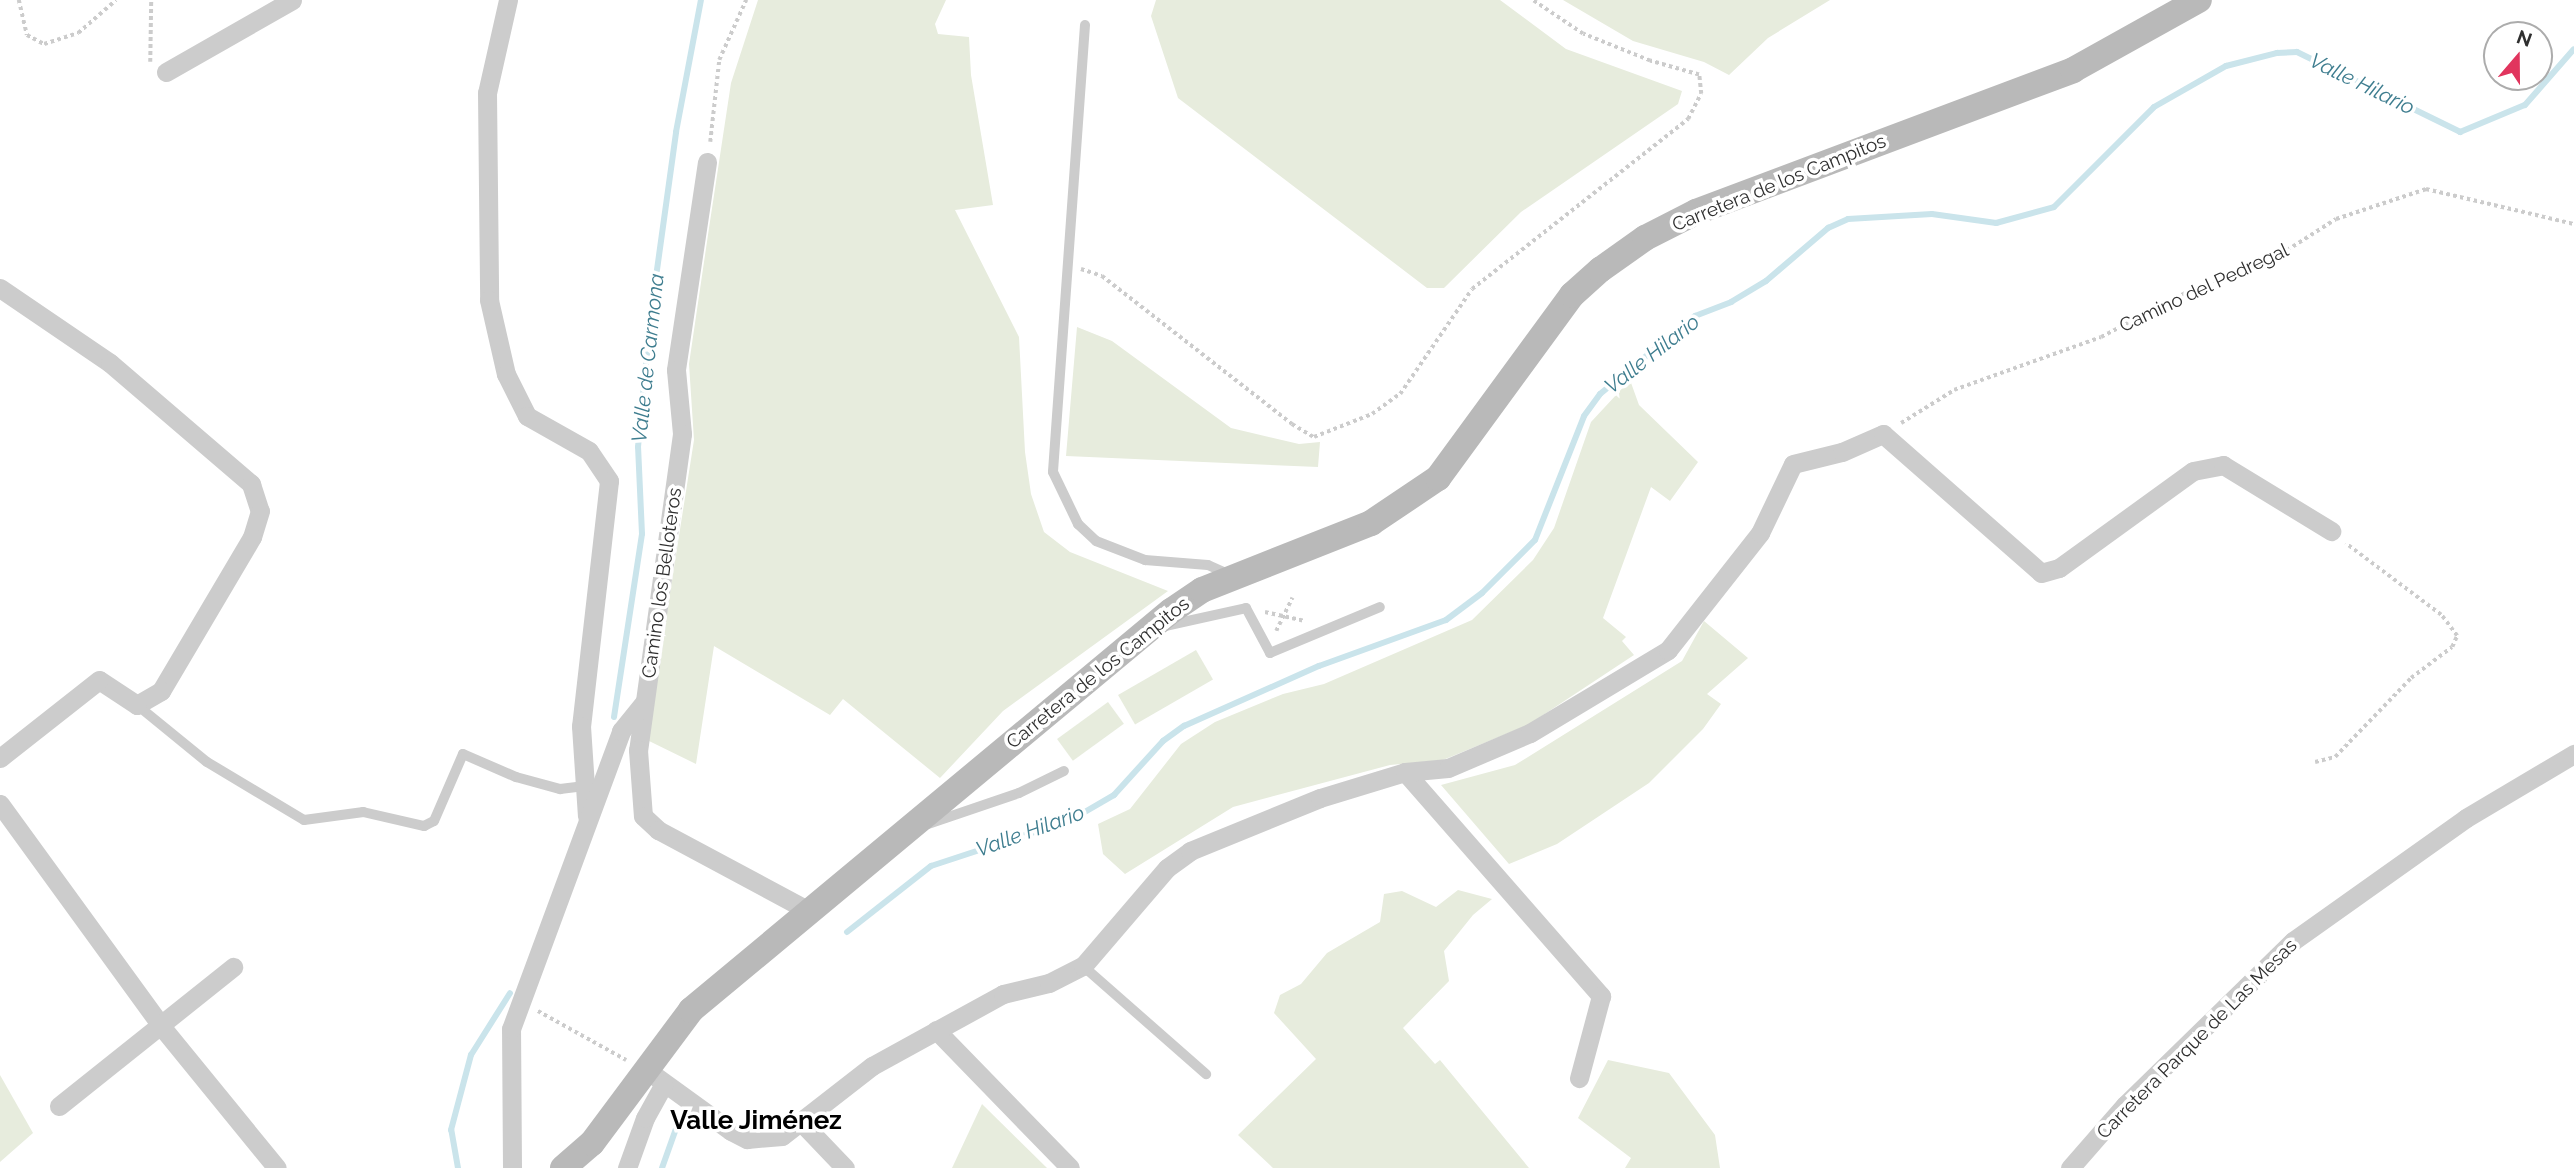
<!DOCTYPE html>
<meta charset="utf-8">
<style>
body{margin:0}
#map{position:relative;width:2574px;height:1168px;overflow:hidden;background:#fff;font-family:Raleway,sans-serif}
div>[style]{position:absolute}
.green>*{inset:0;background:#e7ecdd;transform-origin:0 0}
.stream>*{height:6px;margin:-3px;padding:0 3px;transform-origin:3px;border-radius:3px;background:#cae4eb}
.path>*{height:3.5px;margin-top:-1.75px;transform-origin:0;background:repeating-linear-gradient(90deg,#ccc 0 3.5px,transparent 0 7px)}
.service>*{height:10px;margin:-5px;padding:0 5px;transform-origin:5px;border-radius:5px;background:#ccc}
.minor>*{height:19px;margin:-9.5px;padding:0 9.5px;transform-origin:9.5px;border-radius:9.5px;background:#ccc}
.secondary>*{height:26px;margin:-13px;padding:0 13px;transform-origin:13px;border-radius:13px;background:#b9b9b9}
span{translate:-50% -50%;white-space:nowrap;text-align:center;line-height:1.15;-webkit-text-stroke:7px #fff;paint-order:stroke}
.street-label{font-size:19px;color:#2f2f2f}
.water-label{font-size:21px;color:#3e7d8f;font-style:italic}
.district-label{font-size:26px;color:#000;font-weight:700}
.north{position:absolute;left:2483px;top:21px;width:70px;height:70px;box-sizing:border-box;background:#fff;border:2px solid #acacac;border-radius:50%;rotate:20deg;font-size:19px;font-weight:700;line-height:28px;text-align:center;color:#2f2f2f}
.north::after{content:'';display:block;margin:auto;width:24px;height:32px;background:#e1355e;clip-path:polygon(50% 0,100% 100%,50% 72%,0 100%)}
</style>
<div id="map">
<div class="green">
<div style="clip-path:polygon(758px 0,946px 0,935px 24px,938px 34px,969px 37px,971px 75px,993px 205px,955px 210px,1019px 337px,1025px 452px,1031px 494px,1044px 532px,1070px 552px,1168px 591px,1003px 711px,940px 778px,843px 699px,830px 715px,714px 646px,696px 764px,647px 740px,694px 440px,689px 364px,709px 228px,731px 83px)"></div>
<div style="clip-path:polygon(1156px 0,1500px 0,1566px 49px,1682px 91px,1678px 104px,1521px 212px,1444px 288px,1427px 288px,1178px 98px,1151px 16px)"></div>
<div style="clip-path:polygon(1563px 0,1830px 0,1768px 38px,1729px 75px,1704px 62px,1633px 41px)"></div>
<div style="clip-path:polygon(1077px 327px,1112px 341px,1231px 428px,1299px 444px,1320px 442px,1318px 467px,1066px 456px)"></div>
<div style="clip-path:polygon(1630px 380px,1639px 405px,1698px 462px,1670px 501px,1651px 487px,1603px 618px,1626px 637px,1622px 641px,1634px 655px,1528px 725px,1443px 760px,1390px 765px,1233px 807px,1125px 874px,1103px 854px,1098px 824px,1130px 809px,1181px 744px,1215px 722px,1283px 694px,1324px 684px,1472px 620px,1533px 560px,1554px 528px,1591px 422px)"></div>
<div style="clip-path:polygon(1704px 621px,1748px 658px,1707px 694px,1721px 704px,1703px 729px,1649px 783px,1557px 844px,1509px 864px,1441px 785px,1515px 765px,1682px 661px)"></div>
<div style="left:1196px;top:650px;width:34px;height:90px;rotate:60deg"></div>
<div style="left:1108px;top:702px;width:27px;height:63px;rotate:54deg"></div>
<div style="clip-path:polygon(1458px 890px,1492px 899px,1473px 915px,1444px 951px,1449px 981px,1403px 1028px,1435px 1064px,1440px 1060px,1529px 1168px,1273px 1168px,1238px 1135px,1316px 1059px,1274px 1013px,1280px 995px,1301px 984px,1327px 953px,1380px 922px,1384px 894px,1402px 891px,1436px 907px)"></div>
<div style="clip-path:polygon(1608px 1060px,1669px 1073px,1715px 1135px,1720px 1168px,1625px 1168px,1631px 1158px,1578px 1118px)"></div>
<div style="clip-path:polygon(0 1075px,33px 1133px,0 1162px)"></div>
<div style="clip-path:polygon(982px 1104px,1047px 1168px,952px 1168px)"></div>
</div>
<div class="stream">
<div style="left:614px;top:717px;width:185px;rotate:-81.3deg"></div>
<div style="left:642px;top:534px;width:87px;rotate:-92.6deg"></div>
<div style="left:638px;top:447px;width:135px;rotate:-84.5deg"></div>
<div style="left:651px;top:313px;width:183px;rotate:-82.1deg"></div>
<div style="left:676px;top:132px;width:134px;rotate:-79.3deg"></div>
<div style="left:847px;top:932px;width:107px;rotate:-38.2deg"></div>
<div style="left:931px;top:866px;width:147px;rotate:-18.2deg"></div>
<div style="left:1071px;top:820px;width:50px;rotate:-30.2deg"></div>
<div style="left:1114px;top:795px;width:73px;rotate:-47.8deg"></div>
<div style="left:1163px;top:741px;width:26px;rotate:-36deg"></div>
<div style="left:1184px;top:726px;width:148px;rotate:-24deg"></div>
<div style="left:1319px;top:666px;width:135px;rotate:-19.9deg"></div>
<div style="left:1446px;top:620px;width:45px;rotate:-36.9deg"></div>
<div style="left:1482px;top:593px;width:75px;rotate:-45deg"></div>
<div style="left:1535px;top:540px;width:133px;rotate:-68.4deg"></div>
<div style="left:1584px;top:416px;width:27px;rotate:-54deg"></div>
<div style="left:1600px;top:394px;width:123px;rotate:-39.4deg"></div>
<div style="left:1695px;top:316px;width:39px;rotate:-21deg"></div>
<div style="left:1731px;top:302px;width:41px;rotate:-31deg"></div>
<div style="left:1766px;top:281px;width:82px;rotate:-40.5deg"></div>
<div style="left:1828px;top:228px;width:22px;rotate:-24deg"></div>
<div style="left:1848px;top:219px;width:84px;rotate:-3.4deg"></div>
<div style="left:1932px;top:214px;width:65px;rotate:8deg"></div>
<div style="left:1996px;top:223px;width:60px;rotate:-15.4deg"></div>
<div style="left:2054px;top:207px;width:141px;rotate:-45deg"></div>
<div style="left:2154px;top:107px;width:83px;rotate:-29.7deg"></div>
<div style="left:2226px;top:66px;width:53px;rotate:-14.3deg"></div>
<div style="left:2277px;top:53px;width:20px;rotate:-3deg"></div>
<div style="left:2297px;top:52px;width:182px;rotate:26.1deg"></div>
<div style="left:2460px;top:132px;width:70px;rotate:-22.6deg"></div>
<div style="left:2525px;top:105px;width:74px;rotate:-48.8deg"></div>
<div style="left:458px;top:1168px;width:39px;rotate:-100deg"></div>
<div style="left:451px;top:1130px;width:78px;rotate:-75.1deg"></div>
<div style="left:471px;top:1055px;width:73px;rotate:-57.8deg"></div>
<div style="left:662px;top:1168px;width:48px;rotate:-70.4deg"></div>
</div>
<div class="path">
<div style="left:19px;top:0;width:36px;rotate:77deg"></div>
<div style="left:27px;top:35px;width:19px;rotate:28deg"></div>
<div style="left:44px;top:44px;width:36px;rotate:-18deg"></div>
<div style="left:78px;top:33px;width:50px;rotate:-41deg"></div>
<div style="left:150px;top:62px;width:62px;rotate:-89.1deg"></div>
<div style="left:710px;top:142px;width:82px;rotate:-83.7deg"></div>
<div style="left:719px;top:60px;width:66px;rotate:-65.8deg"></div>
<div style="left:1081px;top:269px;width:22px;rotate:18deg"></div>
<div style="left:1102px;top:276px;width:241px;rotate:37.9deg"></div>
<div style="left:1292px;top:424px;width:26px;rotate:31deg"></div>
<div style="left:1314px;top:437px;width:62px;rotate:-21.6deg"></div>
<div style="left:1372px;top:414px;width:34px;rotate:-36deg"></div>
<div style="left:1400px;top:394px;width:127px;rotate:-55.6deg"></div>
<div style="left:1472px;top:289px;width:275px;rotate:-38.2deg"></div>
<div style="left:1688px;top:119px;width:28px;rotate:-63deg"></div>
<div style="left:1701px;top:94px;width:19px;rotate:-96deg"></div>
<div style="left:1699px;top:75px;width:51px;rotate:-164.1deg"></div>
<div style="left:1650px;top:61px;width:72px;rotate:-158.1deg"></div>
<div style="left:1583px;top:34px;width:61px;rotate:-146.3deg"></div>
<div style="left:1901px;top:423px;width:62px;rotate:-31.9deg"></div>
<div style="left:1954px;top:390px;width:156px;rotate:-19.8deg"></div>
<div style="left:2101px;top:337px;width:97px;rotate:-27.6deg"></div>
<div style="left:2187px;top:292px;width:101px;rotate:-22deg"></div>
<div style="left:2281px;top:254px;width:65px;rotate:-32.5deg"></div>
<div style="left:2336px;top:219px;width:95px;rotate:-18.4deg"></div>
<div style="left:2426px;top:189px;width:152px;rotate:13.3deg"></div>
<div style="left:1265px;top:612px;width:41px;rotate:12.7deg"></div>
<div style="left:1276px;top:631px;width:37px;rotate:-64deg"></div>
<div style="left:2315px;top:762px;width:21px;rotate:-14deg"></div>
<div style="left:2335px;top:757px;width:110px;rotate:-46.1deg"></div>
<div style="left:2411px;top:678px;width:51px;rotate:-37.1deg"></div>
<div style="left:2452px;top:647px;width:12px;rotate:-66deg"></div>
<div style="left:2457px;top:636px;width:26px;rotate:-127deg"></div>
<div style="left:2441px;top:615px;width:119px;rotate:-143.2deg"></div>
<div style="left:538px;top:1011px;width:101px;rotate:29.1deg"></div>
</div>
<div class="service">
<div style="left:1085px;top:25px;width:448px;rotate:94.1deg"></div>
<div style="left:1053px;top:472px;width:58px;rotate:64.3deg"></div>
<div style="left:1078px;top:524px;width:25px;rotate:43deg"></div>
<div style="left:1096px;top:541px;width:53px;rotate:21.2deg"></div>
<div style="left:1145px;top:560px;width:63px;rotate:4.5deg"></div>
<div style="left:1208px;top:565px;width:22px;rotate:24deg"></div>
<div style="left:1165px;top:626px;width:83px;rotate:-12.5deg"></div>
<div style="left:1246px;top:608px;width:51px;rotate:61.9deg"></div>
<div style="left:1270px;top:653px;width:119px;rotate:-22.7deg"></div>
<div style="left:137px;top:705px;width:90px;rotate:39.2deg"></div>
<div style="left:207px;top:762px;width:113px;rotate:30.9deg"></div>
<div style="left:304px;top:820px;width:60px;rotate:-7.7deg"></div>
<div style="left:363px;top:812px;width:63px;rotate:12.9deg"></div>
<div style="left:424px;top:826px;width:11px;rotate:-27deg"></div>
<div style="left:434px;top:821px;width:73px;rotate:-66.6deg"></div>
<div style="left:463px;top:754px;width:58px;rotate:23.5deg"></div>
<div style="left:516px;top:777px;width:46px;rotate:15.3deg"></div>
<div style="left:560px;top:789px;width:25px;rotate:-7deg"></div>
<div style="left:928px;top:824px;width:96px;rotate:-18.8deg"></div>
<div style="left:1019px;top:793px;width:50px;rotate:-26.1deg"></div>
<div style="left:1083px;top:966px;width:164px;rotate:41.3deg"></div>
</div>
<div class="minor">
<div style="left:508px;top:0;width:95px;rotate:102.7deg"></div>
<div style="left:487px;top:93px;width:207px;rotate:89.4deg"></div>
<div style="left:489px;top:300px;width:76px;rotate:77.1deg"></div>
<div style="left:506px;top:374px;width:47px;rotate:63.4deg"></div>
<div style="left:527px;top:416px;width:71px;rotate:29.4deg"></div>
<div style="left:589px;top:451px;width:36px;rotate:56deg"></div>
<div style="left:609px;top:481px;width:247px;rotate:96.5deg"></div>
<div style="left:581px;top:726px;width:90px;rotate:86.2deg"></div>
<div style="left:166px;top:72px;width:145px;rotate:-29.7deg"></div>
<div style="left:707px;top:162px;width:210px;rotate:98.5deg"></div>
<div style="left:676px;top:370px;width:64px;rotate:84.6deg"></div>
<div style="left:682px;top:434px;width:319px;rotate:97.9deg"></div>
<div style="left:638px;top:750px;width:66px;rotate:85.7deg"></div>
<div style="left:643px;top:816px;width:21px;rotate:43deg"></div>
<div style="left:658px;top:830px;width:169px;rotate:28.2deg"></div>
<div style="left:0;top:288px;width:133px;rotate:34.3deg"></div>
<div style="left:110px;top:363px;width:186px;rotate:40.6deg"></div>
<div style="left:251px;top:484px;width:28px;rotate:72deg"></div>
<div style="left:260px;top:511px;width:27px;rotate:107deg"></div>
<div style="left:252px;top:537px;width:179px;rotate:120.6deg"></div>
<div style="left:161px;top:691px;width:28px;rotate:150deg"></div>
<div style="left:137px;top:705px;width:45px;rotate:-146.7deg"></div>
<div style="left:99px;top:680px;width:126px;rotate:141.8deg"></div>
<div style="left:1405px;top:772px;width:298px;rotate:48.8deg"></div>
<div style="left:1601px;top:996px;width:85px;rotate:105deg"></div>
<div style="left:0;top:804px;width:274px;rotate:54deg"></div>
<div style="left:161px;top:1026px;width:183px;rotate:50.8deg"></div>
<div style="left:936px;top:1030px;width:192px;rotate:45.8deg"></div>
<div style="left:644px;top:1068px;width:107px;rotate:35.9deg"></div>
<div style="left:731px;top:1131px;width:18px;rotate:27deg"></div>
<div style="left:747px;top:1139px;width:35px;rotate:-5deg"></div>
<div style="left:782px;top:1136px;width:114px;rotate:-37.9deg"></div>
<div style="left:872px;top:1066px;width:149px;rotate:-28.8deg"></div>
<div style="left:1003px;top:994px;width:47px;rotate:-13.4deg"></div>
<div style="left:1049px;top:983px;width:38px;rotate:-27deg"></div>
<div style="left:1083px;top:966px;width:129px;rotate:-49.4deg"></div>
<div style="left:1167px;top:868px;width:29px;rotate:-36deg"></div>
<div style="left:1190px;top:851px;width:140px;rotate:-22.2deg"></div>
<div style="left:1320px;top:798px;width:89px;rotate:-17deg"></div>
<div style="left:1405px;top:772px;width:43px;rotate:-5.3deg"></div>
<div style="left:1448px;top:768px;width:89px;rotate:-23.1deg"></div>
<div style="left:1530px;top:733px;width:161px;rotate:-31deg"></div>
<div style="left:1668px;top:650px;width:149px;rotate:-51.8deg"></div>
<div style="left:1760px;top:533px;width:76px;rotate:-64.4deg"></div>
<div style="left:1793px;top:464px;width:50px;rotate:-13.8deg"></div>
<div style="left:1842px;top:452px;width:45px;rotate:-23.7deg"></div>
<div style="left:1883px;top:434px;width:210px;rotate:41.3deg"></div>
<div style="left:2041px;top:573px;width:19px;rotate:-16deg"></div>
<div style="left:2059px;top:568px;width:165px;rotate:-35.9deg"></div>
<div style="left:2193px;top:471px;width:31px;rotate:-11deg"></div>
<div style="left:2223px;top:465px;width:127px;rotate:31.4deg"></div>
<div style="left:59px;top:1106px;width:223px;rotate:-38.6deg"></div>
<div style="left:802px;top:1123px;width:62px;rotate:46.3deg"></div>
<div style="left:512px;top:1168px;width:139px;rotate:-90.4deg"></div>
<div style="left:511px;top:1029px;width:318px;rotate:-69.7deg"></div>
<div style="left:621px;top:731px;width:36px;rotate:-51deg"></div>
<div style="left:627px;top:1168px;width:53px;rotate:-70.2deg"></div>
<div style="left:645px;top:1118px;width:38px;rotate:-61deg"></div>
<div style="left:2070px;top:1168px;width:84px;rotate:-48.9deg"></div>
<div style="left:2125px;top:1105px;width:235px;rotate:-44.3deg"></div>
<div style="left:2293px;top:941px;width:212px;rotate:-35.4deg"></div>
<div style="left:2466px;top:818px;width:126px;rotate:-30.7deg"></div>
</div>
<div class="secondary">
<div style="left:563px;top:1168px;width:38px;rotate:-41deg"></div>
<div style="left:592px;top:1143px;width:166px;rotate:-53.3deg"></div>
<div style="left:691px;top:1010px;width:624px;rotate:-39.74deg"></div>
<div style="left:1171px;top:611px;width:37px;rotate:-34deg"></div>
<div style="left:1202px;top:590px;width:182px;rotate:-21.6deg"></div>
<div style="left:1371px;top:523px;width:81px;rotate:-33.9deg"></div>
<div style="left:1438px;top:478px;width:227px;rotate:-53.8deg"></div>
<div style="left:1572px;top:295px;width:38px;rotate:-42deg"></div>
<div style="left:1600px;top:270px;width:55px;rotate:-35.4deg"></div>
<div style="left:1645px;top:238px;width:57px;rotate:-27deg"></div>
<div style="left:1696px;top:212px;width:403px;rotate:-20.6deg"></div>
<div style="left:2073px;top:70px;width:144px;rotate:-29.1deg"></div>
</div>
<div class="street-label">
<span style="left:1779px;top:183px;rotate:-22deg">Carretera de los Campitos</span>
<span style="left:2204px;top:288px;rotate:-25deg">Camino del Pedregal</span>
<span style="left:662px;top:583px;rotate:-82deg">Camino los Belloteros</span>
<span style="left:1098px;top:673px;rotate:-39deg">Carretera de los Campitos</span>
<span style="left:2197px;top:1039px;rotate:-45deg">Carretera Parque de Las Mesas</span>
</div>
<div class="water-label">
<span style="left:2362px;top:84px;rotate:26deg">Valle Hilario</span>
<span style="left:1652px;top:354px;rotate:-38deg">Valle Hilario</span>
<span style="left:648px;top:358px;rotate:-84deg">Valle de Carmona</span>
<span style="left:1030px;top:831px;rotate:-20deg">Valle Hilario</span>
</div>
<div class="district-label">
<span style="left:756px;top:1121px">Valle Jiménez</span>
</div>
<div class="north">N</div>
</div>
